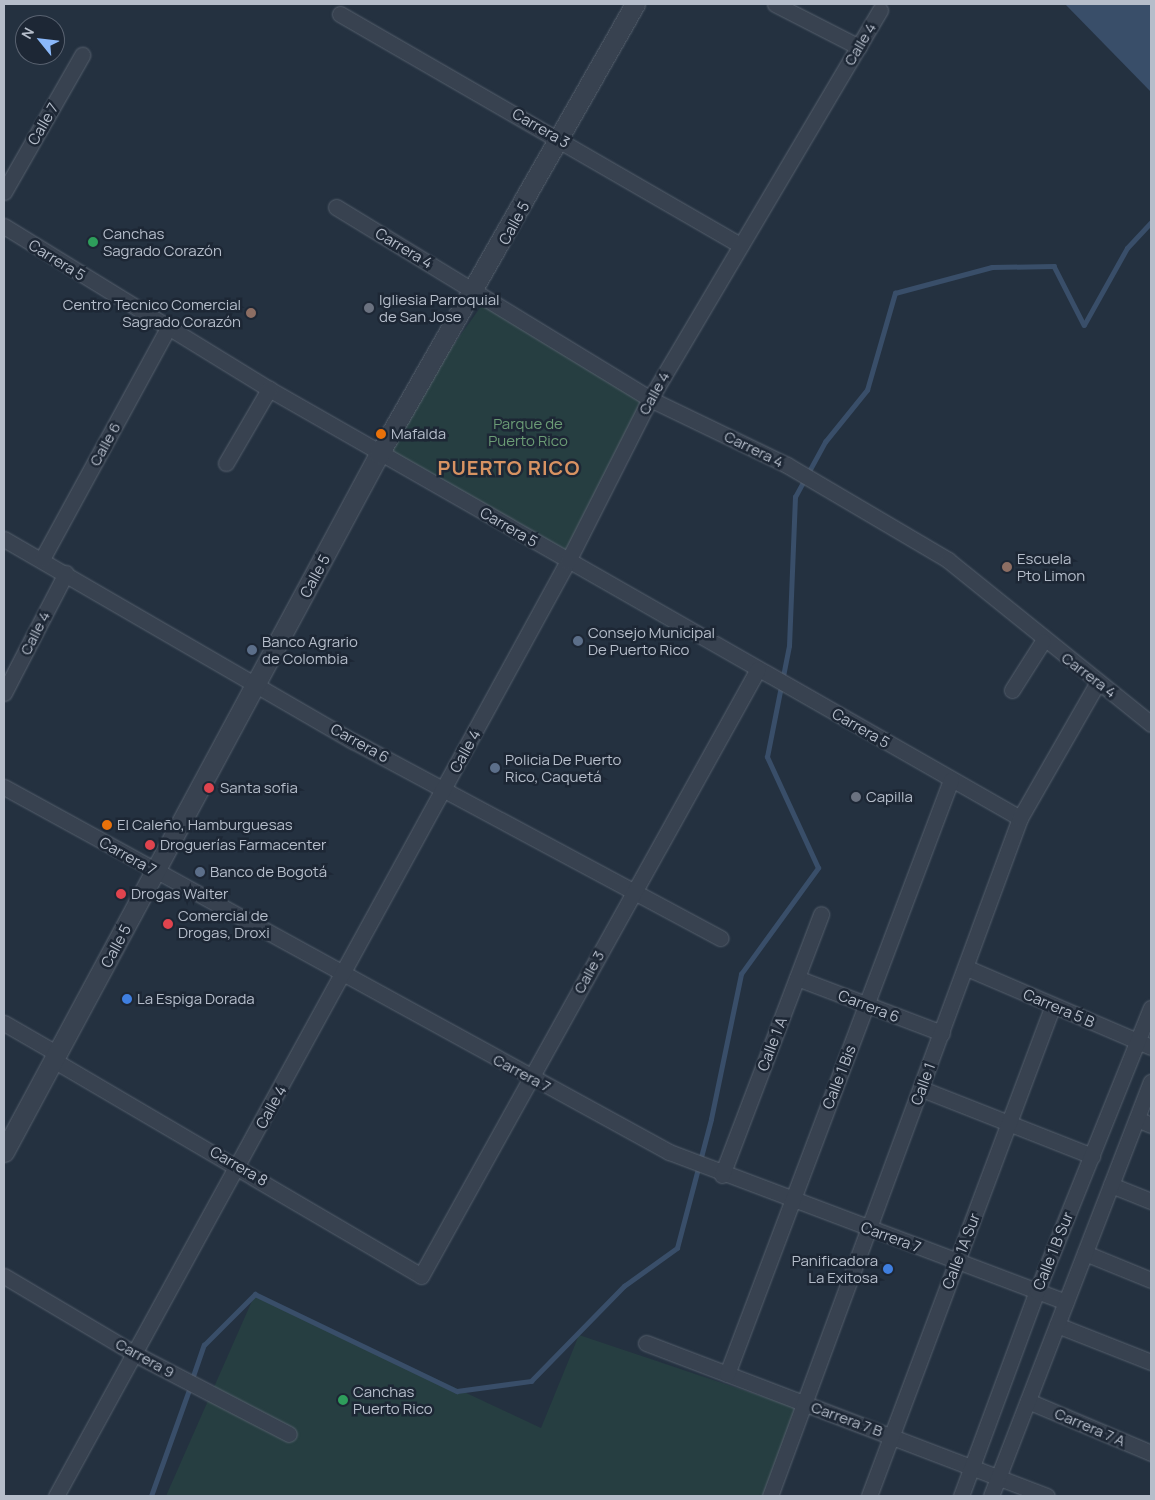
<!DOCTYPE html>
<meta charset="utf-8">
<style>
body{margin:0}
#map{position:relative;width:1155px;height:1500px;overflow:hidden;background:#243140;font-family:Manrope,sans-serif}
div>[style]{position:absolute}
.green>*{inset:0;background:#263e41}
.water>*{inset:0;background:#394e69}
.stream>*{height:4.5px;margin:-2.25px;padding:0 2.25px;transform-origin:2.25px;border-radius:2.25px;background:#394e69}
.roads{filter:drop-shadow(0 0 1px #56606d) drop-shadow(0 0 1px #56606d)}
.minor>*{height:15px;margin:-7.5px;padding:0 7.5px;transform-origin:7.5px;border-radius:7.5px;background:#384250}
.tertiary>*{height:19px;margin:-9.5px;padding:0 9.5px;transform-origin:9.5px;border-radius:9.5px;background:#384250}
.dots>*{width:14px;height:14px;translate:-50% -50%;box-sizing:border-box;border:2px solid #1d2735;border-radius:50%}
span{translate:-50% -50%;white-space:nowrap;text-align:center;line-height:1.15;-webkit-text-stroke:5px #1d2735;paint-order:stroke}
.street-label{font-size:15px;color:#b5bdca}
.poi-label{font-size:15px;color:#b5bdca}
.left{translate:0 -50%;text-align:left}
.right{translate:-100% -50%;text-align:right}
.park-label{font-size:15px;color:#6b9c75}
.district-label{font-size:20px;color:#d89362;font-weight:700;letter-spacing:1px}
.frame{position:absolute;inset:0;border:5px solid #b5bdca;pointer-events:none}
.north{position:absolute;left:15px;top:15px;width:50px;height:50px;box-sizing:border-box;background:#1d2735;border:1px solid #5a6371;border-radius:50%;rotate:299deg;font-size:14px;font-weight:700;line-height:20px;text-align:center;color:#b5bdca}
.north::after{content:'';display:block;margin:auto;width:18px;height:22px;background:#8ab8fa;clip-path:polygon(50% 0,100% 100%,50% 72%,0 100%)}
</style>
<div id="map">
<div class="green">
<div style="clip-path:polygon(482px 305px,650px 399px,568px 556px,389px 451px,439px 365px)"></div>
<div style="clip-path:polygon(255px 1294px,541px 1428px,579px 1335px,800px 1409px,768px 1496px,166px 1496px)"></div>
</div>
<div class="water">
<div style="clip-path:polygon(1065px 4px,1151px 4px,1151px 92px)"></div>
</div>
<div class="stream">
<div style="left:192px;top:1379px;width:36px;rotate:-71deg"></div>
<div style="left:204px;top:1345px;width:72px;rotate:-45deg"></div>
<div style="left:255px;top:1294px;width:224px;rotate:25.7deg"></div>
<div style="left:457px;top:1391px;width:75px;rotate:-7.7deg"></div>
<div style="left:531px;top:1381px;width:133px;rotate:-45.6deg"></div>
<div style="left:624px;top:1286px;width:65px;rotate:-35.6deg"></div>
<div style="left:677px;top:1248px;width:133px;rotate:-75.2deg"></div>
<div style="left:711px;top:1119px;width:148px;rotate:-78.3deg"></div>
<div style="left:741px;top:974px;width:131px;rotate:-54deg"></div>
<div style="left:818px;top:868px;width:122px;rotate:-114.7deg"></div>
<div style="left:767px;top:757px;width:113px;rotate:-78.8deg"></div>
<div style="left:789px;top:646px;width:149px;rotate:-87.7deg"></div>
<div style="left:795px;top:497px;width:63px;rotate:-61.4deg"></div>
<div style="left:825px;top:442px;width:67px;rotate:-51.1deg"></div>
<div style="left:867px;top:390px;width:101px;rotate:-73.9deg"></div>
<div style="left:895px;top:293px;width:100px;rotate:-15deg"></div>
<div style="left:992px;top:267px;width:62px;rotate:-0.9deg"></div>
<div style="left:1054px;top:266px;width:66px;rotate:63deg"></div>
<div style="left:1084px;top:325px;width:88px;rotate:-60.8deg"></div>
<div style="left:1127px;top:248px;width:35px;rotate:-47deg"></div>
<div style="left:151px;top:1496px;width:116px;rotate:-70.3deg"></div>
</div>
<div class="roads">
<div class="minor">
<div style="left:775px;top:4px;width:94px;rotate:27.1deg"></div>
<div style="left:340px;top:14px;width:462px;rotate:30deg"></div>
<div style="left:4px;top:192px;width:158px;rotate:-60.3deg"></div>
<div style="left:336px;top:207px;width:368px;rotate:31.4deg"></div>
<div style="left:650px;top:399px;width:152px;rotate:25.7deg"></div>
<div style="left:787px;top:465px;width:187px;rotate:30.5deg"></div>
<div style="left:948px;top:560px;width:261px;rotate:38.9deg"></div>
<div style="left:4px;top:226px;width:311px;rotate:31.6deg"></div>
<div style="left:269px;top:389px;width:865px;rotate:29.74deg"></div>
<div style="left:226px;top:463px;width:86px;rotate:-59.8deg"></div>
<div style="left:4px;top:539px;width:403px;rotate:30.1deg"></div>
<div style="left:353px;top:741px;width:417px;rotate:28.2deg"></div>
<div style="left:42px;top:559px;width:261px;rotate:-61.4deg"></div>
<div style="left:1012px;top:690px;width:58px;rotate:-57.7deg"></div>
<div style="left:4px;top:693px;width:135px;rotate:-62.7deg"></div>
<div style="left:4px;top:787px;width:759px;rotate:28.76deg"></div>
<div style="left:669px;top:1152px;width:424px;rotate:20.7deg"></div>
<div style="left:967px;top:968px;width:200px;rotate:23.2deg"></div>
<div style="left:797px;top:978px;width:155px;rotate:20.8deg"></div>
<div style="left:4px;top:1023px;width:62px;rotate:29.9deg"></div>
<div style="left:55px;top:1061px;width:424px;rotate:30.4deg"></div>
<div style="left:421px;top:1276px;width:694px;rotate:-60.96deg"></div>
<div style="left:922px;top:1089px;width:183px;rotate:21.5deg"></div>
<div style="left:1137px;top:1119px;width:15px;rotate:23deg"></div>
<div style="left:722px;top:1175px;width:279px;rotate:-69.2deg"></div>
<div style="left:1111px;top:1185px;width:43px;rotate:21.8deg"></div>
<div style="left:1085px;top:1253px;width:71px;rotate:22.2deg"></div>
<div style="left:4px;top:1276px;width:155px;rotate:30.7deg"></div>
<div style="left:137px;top:1355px;width:171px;rotate:27.5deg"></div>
<div style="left:1057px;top:1325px;width:101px;rotate:21.5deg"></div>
<div style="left:646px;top:1343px;width:429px;rotate:20.9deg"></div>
<div style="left:727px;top:1374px;width:635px;rotate:-69.34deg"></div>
<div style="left:1028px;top:1401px;width:134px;rotate:22.9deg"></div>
<div style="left:56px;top:1496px;width:1066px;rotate:-61.3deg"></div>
<div style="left:568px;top:561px;width:182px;rotate:-63.2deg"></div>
<div style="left:650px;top:399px;width:452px;rotate:-59.4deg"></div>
<div style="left:770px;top:1496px;width:723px;rotate:-69.76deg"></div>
<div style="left:1020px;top:818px;width:157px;rotate:-60.2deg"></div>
<div style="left:869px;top:1496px;width:524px;rotate:-69.46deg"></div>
<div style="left:961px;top:1496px;width:219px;rotate:-69.7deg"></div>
<div style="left:1037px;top:1291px;width:305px;rotate:-68.1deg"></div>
<div style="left:991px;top:1496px;width:444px;rotate:-68.9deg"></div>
</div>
<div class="tertiary">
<div style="left:4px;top:1152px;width:792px;rotate:-61.75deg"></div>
<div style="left:379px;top:454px;width:518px;rotate:-60.36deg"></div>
</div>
</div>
<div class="dots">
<div style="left:93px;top:242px;background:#2e9e5b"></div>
<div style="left:369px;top:308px;background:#6b7280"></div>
<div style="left:251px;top:313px;background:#8d6e63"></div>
<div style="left:381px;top:434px;background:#e8710a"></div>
<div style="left:1007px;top:567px;background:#8d6e63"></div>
<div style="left:578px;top:641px;background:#5c6f8a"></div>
<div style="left:252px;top:650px;background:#5c6f8a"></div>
<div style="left:495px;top:768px;background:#5c6f8a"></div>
<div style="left:209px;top:788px;background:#e0444e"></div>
<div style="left:856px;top:797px;background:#6b7280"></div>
<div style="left:107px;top:825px;background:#e8710a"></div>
<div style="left:150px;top:845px;background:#e0444e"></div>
<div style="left:200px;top:872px;background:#5c6f8a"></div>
<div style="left:121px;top:894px;background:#e0444e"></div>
<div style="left:168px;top:924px;background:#e0444e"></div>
<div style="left:127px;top:999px;background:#3f7fe0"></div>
<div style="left:888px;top:1269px;background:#3f7fe0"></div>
<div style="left:343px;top:1400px;background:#2e9e5b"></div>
</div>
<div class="street-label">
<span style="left:860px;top:44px;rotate:-59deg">Calle 4</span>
<span style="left:43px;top:124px;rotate:-60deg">Calle 7</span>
<span style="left:541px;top:128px;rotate:30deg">Carrera 3</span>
<span style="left:514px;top:223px;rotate:-61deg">Calle 5</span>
<span style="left:404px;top:248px;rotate:31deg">Carrera 4</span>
<span style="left:57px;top:260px;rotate:32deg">Carrera 5</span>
<span style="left:654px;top:393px;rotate:-61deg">Calle 4</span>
<span style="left:105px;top:444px;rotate:-61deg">Calle 6</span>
<span style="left:754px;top:449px;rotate:26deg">Carrera 4</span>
<span style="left:509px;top:527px;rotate:30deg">Carrera 5</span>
<span style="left:315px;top:576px;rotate:-62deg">Calle 5</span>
<span style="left:35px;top:633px;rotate:-63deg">Calle 4</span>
<span style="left:1089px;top:675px;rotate:37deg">Carrera 4</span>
<span style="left:861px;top:728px;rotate:30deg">Carrera 5</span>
<span style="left:360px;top:743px;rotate:29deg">Carrera 6</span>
<span style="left:465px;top:751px;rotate:-61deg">Calle 4</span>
<span style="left:128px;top:856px;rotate:29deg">Carrera 7</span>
<span style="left:116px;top:946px;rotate:-62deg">Calle 5</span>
<span style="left:589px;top:972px;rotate:-61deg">Calle 3</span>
<span style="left:869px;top:1006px;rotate:21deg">Carrera 6</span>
<span style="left:1059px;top:1008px;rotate:23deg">Carrera 5 B</span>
<span style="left:772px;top:1044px;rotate:-69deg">Calle 1 A</span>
<span style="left:522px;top:1073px;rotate:28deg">Carrera 7</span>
<span style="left:839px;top:1077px;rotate:-69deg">Calle 1 Bis</span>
<span style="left:923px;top:1084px;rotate:-70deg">Calle 1</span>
<span style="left:271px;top:1107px;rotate:-61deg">Calle 4</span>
<span style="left:239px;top:1166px;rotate:30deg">Carrera 8</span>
<span style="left:891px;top:1237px;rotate:20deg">Carrera 7</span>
<span style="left:961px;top:1251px;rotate:-69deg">Calle 1A Sur</span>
<span style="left:1053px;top:1251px;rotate:-68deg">Calle 1 B Sur</span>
<span style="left:145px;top:1358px;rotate:29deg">Carrera 9</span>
<span style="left:847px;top:1419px;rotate:20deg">Carrera 7 B</span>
<span style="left:1090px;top:1427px;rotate:23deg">Carrera 7 A</span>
</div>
<div class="poi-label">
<span class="left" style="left:103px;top:242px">Canchas<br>Sagrado Corazón</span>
<span class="left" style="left:379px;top:308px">Igliesia Parroquial<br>de San Jose</span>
<span class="right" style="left:241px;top:313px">Centro Tecnico Comercial<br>Sagrado Corazón</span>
<span class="left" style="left:391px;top:434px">Mafalda</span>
<span class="left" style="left:1017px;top:567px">Escuela<br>Pto Limon</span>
<span class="left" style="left:588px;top:641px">Consejo Municipal<br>De Puerto Rico</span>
<span class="left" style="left:262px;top:650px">Banco Agrario<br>de Colombia</span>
<span class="left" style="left:505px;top:768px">Policia De Puerto<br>Rico, Caquetá</span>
<span class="left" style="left:220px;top:788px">Santa sofia</span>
<span class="left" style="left:866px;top:797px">Capilla</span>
<span class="left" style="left:117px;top:825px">El Caleño, Hamburguesas</span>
<span class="left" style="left:160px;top:845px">Droguerías Farmacenter</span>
<span class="left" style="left:210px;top:872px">Banco de Bogotá</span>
<span class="left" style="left:131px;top:894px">Drogas Walter</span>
<span class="left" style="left:178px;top:924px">Comercial de<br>Drogas, Droxi</span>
<span class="left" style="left:137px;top:999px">La Espiga Dorada</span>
<span class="right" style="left:878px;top:1269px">Panificadora<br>La Exitosa</span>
<span class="left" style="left:353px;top:1400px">Canchas<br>Puerto Rico</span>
</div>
<div class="park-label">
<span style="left:528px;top:432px">Parque de<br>Puerto Rico</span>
</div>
<div class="district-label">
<span style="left:509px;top:467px">PUERTO RICO</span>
</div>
<div class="frame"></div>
<div class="north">N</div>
</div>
